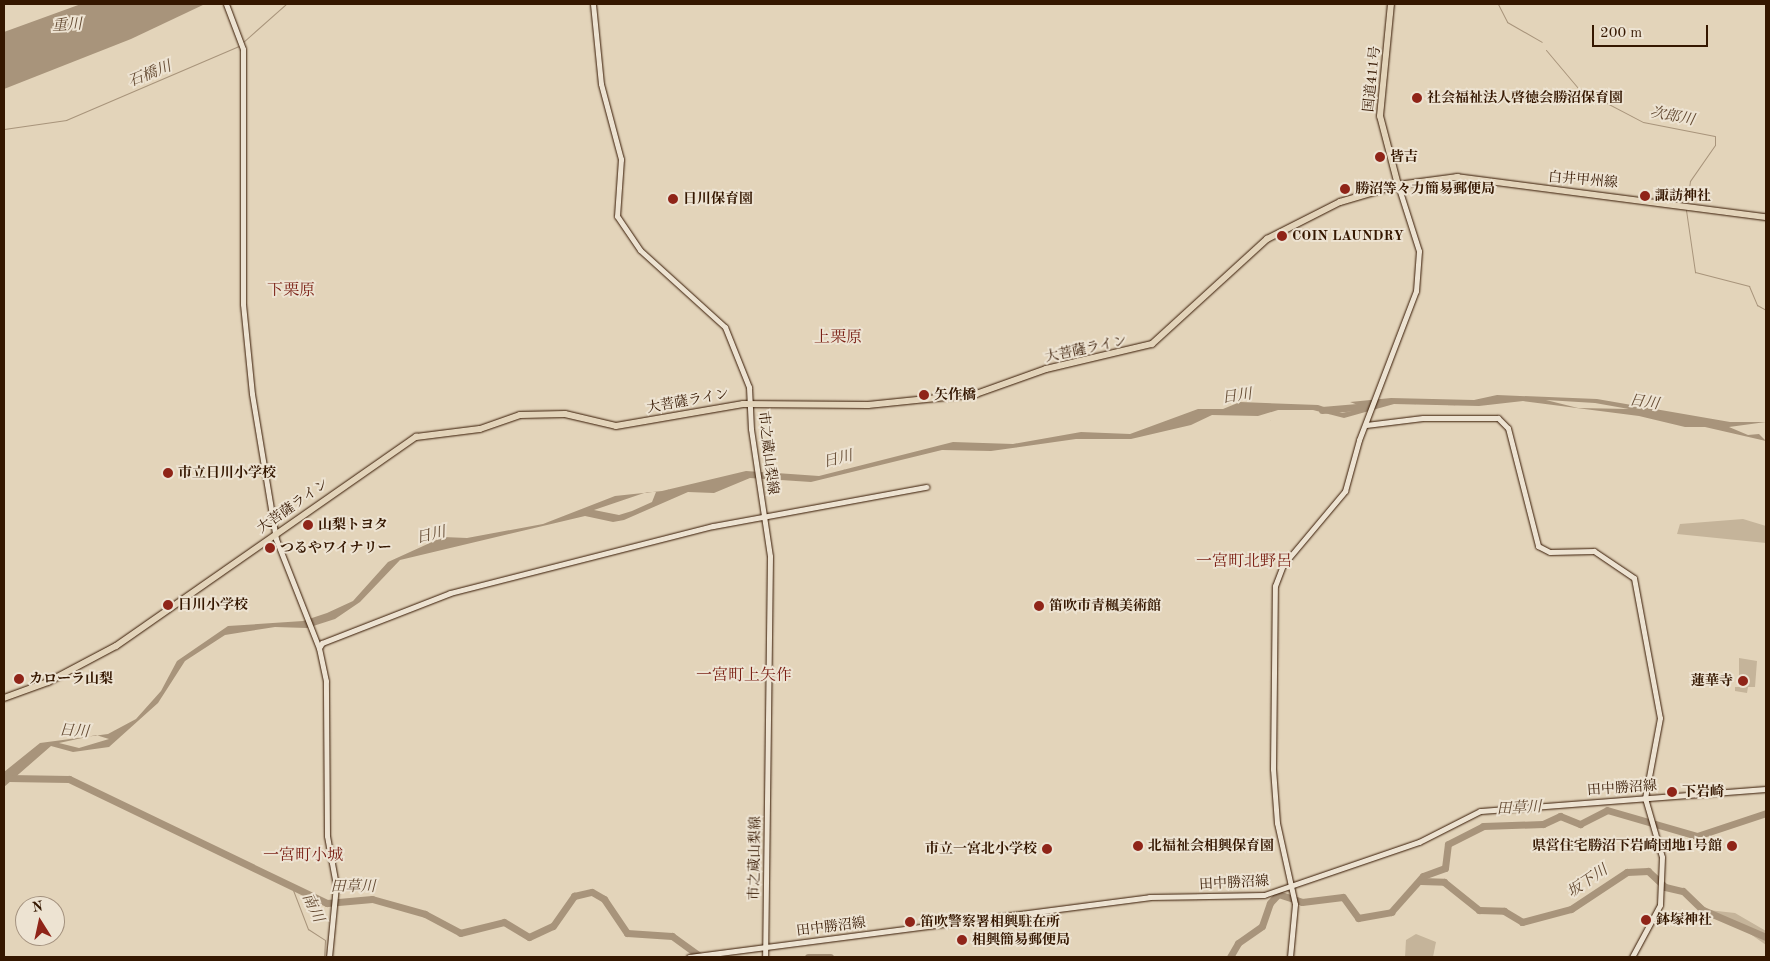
<!DOCTYPE html>
<meta charset="utf-8">
<style>
body{margin:0}
#map{position:relative;width:1770px;height:961px;overflow:hidden;background:#e3d4ba;font-family:"Old Standard TT","Noto Serif JP",serif}
div>[style]{position:absolute}
.green>*{inset:0;background:#c5b49a}
.water>*{inset:0;background:#a8947b}
.stream>*{height:1px;margin:-0.5px;padding:0 0.5px;transform-origin:0.5px;border-radius:0.5px;background:#a8947b}
.river>*{height:7px;margin:-3.5px;padding:0 3.5px;transform-origin:3.5px;border-radius:3.5px;background:#a8947b}
.roads{filter:drop-shadow(0 0 1px #351700) drop-shadow(0 0 1px #351700)}
.secondary>*{height:5px;margin:-2.5px;padding:0 2.5px;transform-origin:2.5px;border-radius:2.5px;background:#ede3d2}
.primary>*{height:5.5px;margin:-2.75px;padding:0 2.75px;transform-origin:2.75px;border-radius:2.75px;background:#e3d4ba}
.highway>*{height:6px;margin:-3px;padding:0 3px;transform-origin:3px;border-radius:3px;background:#e3d4ba}
.dots>*{width:14px;height:14px;translate:-50% -50%;box-sizing:border-box;border:2px solid #ede3d2;border-radius:50%}
span{translate:-50% -50%;white-space:nowrap;text-align:center;line-height:1.15;-webkit-text-stroke:4px #ede3d2;paint-order:stroke}
.street-label{font-size:14px;color:#351700}
.poi-label{font-size:14px;color:#351700;font-weight:700}
.left{translate:0 -50%;text-align:left}
.right{translate:-100% -50%;text-align:right}
.water-label{font-size:15px;color:#634931;font-style:italic}
.quarter-label{font-size:16px;color:#7a1f14}
.frame{position:absolute;inset:0;border:5px solid #351700;pointer-events:none}
.north{position:absolute;left:15px;top:896px;width:50px;height:50px;box-sizing:border-box;background:#ede3d2;border:1px solid #a3917e;border-radius:50%;rotate:350deg;font-size:14px;font-weight:700;line-height:20px;text-align:center;color:#351700}
.north::after{content:'';display:block;margin:auto;width:18px;height:22px;background:#8f2418;clip-path:polygon(50% 0,100% 100%,50% 72%,0 100%)}
.scale{position:absolute;left:1592px;top:25px;width:116px;height:22px;box-sizing:border-box;border:2px solid #351700;border-top:0;padding-left:6px;font-size:15px;line-height:18px;white-space:nowrap;color:#351700;-webkit-text-stroke:4px #ede3d2;paint-order:stroke}
</style>
<div id="map">
<div class="green">
<div style="clip-path:polygon(1743px 519px,1766px 526px,1766px 543px,1677px 534px,1680px 524px)"></div>
<div style="clip-path:polygon(1739px 658px,1757px 661px,1755px 687px,1748px 687px,1747px 693px,1735px 691px,1735px 687px,1746px 687px,1746px 677px,1739px 676px)"></div>
<div style="clip-path:polygon(1696px 900px,1708px 910px,1735px 913px,1766px 931px,1766px 945px,1736px 924px,1700px 913px)"></div>
<div style="clip-path:polygon(1416px 934px,1436px 942px,1433px 957px,1405px 957px,1406px 940px)"></div>
</div>
<div class="water">
<div style="clip-path:polygon(81px 4px,205px 4px,131px 39px,4px 89px,4px 32px)"></div>
<div style="clip-path:polygon(evenodd,1497px 395px,1597px 399px,1730px 422px,1766px 422px,1729px 427px,1748px 435px,1759px 434px,1766px 441px,1705px 427px,1685px 427px,1639px 416px,1523px 401px,1479px 406px,1394px 404px,1344px 418px,1313px 410px,1278px 410px,1258px 416px,1212px 415px,1191px 425px,1131px 439px,1076px 439px,991px 451px,942px 450px,811px 482px,750px 478px,714px 493px,688px 492px,624px 520px,613px 522px,585px 516px,400px 560px,360px 602px,335px 619px,307px 628px,275px 627px,225px 635px,185px 661px,158px 703px,109px 747px,73px 752px,51px 746px,4px 787px,4px 772px,40px 743px,108px 734px,136px 719px,161px 691px,177px 661px,228px 626px,303px 621px,327px 613px,353px 601px,388px 562px,443px 537px,467px 538px,543px 524px,615px 496px,662px 491px,746px 471px,819px 476px,953px 442px,1013px 444px,1081px 432px,1130px 434px,1198px 409px,1223px 409px,1240px 402px,1318px 405px,1342px 413px,1366px 408px,1350px 402px,1391px 398px,1474px 400px,1497px 395px,1546px 400px,1595px 403px,1629px 409px,1578px 408px,1546px 400px,1497px 395px,647px 492px,656px 492px,652px 502px,632px 511px,619px 515px,594px 510px,647px 492px,1497px 395px,96px 735px,109px 739px,79px 748px,59px 743px,96px 735px)"></div>
</div>
<div class="stream">
<div style="left:1498px;top:4px;width:20px;rotate:63deg"></div>
<div style="left:1507px;top:22px;width:40px;rotate:29.7deg"></div>
<div style="left:242px;top:43px;width:59px;rotate:-41.6deg"></div>
<div style="left:1546px;top:50px;width:50px;rotate:49.9deg"></div>
<div style="left:1578px;top:88px;width:73px;rotate:27.6deg"></div>
<div style="left:1643px;top:122px;width:73px;rotate:11deg"></div>
<div style="left:1715px;top:136px;width:9px;rotate:90deg"></div>
<div style="left:1715px;top:145px;width:44px;rotate:124.8deg"></div>
<div style="left:1690px;top:181px;width:21px;rotate:98deg"></div>
<div style="left:4px;top:129px;width:63px;rotate:-8.3deg"></div>
<div style="left:66px;top:120px;width:188px;rotate:-23.2deg"></div>
<div style="left:1686px;top:210px;width:63px;rotate:81.7deg"></div>
<div style="left:1695px;top:272px;width:56px;rotate:14.5deg"></div>
<div style="left:1749px;top:286px;width:21px;rotate:67deg"></div>
<div style="left:1757px;top:305px;width:10px;rotate:29deg"></div>
<div style="left:293px;top:890px;width:42px;rotate:69deg"></div>
<div style="left:308px;top:929px;width:20px;rotate:33deg"></div>
<div style="left:325px;top:940px;width:17px;rotate:93deg"></div>
</div>
<div class="river">
<div style="left:1322px;top:410px;width:47px;rotate:-4.9deg"></div>
<div style="left:9px;top:778px;width:60px;rotate:1deg"></div>
<div style="left:69px;top:779px;width:286px;rotate:25.7deg"></div>
<div style="left:327px;top:903px;width:45px;rotate:-5.1deg"></div>
<div style="left:372px;top:899px;width:55px;rotate:15.8deg"></div>
<div style="left:425px;top:914px;width:40px;rotate:28deg"></div>
<div style="left:460px;top:933px;width:45px;rotate:-14deg"></div>
<div style="left:504px;top:922px;width:29px;rotate:31deg"></div>
<div style="left:529px;top:937px;width:26px;rotate:-25deg"></div>
<div style="left:553px;top:926px;width:37px;rotate:-55deg"></div>
<div style="left:574px;top:896px;width:18px;rotate:-13deg"></div>
<div style="left:592px;top:892px;width:14px;rotate:30deg"></div>
<div style="left:604px;top:899px;width:41px;rotate:55.9deg"></div>
<div style="left:627px;top:933px;width:45px;rotate:3.8deg"></div>
<div style="left:672px;top:936px;width:36px;rotate:36deg"></div>
<div style="left:1421px;top:881px;width:23px;rotate:2deg"></div>
<div style="left:1444px;top:882px;width:45px;rotate:38.7deg"></div>
<div style="left:1479px;top:910px;width:25px;rotate:2deg"></div>
<div style="left:1504px;top:911px;width:21px;rotate:31deg"></div>
<div style="left:1522px;top:922px;width:51px;rotate:-14.9deg"></div>
<div style="left:1571px;top:909px;width:67px;rotate:-33.5deg"></div>
<div style="left:1627px;top:872px;width:21px;rotate:-3deg"></div>
<div style="left:1648px;top:871px;width:23px;rotate:43deg"></div>
<div style="left:1665px;top:887px;width:18px;rotate:13deg"></div>
<div style="left:1683px;top:891px;width:28px;rotate:44deg"></div>
<div style="left:1703px;top:910px;width:69px;rotate:23.2deg"></div>
<div style="left:808px;top:957px;width:22px"></div>
<div style="left:1230px;top:957px;width:16px;rotate:-60deg"></div>
<div style="left:1238px;top:943px;width:29px;rotate:-35deg"></div>
<div style="left:1262px;top:926px;width:24px;rotate:-71deg"></div>
<div style="left:1270px;top:903px;width:12px;rotate:-48deg"></div>
<div style="left:1278px;top:894px;width:25px;rotate:18deg"></div>
<div style="left:1302px;top:902px;width:41px;rotate:-7deg"></div>
<div style="left:1343px;top:897px;width:26px;rotate:54deg"></div>
<div style="left:1358px;top:918px;width:34px;rotate:-10deg"></div>
<div style="left:1391px;top:912px;width:48px;rotate:-48.4deg"></div>
<div style="left:1423px;top:876px;width:23px;rotate:-20deg"></div>
<div style="left:1445px;top:868px;width:24px;rotate:-83deg"></div>
<div style="left:1448px;top:844px;width:39px;rotate:-27deg"></div>
<div style="left:1483px;top:826px;width:60px;rotate:-1.9deg"></div>
<div style="left:1543px;top:824px;width:19px;rotate:-25deg"></div>
<div style="left:1560px;top:816px;width:22px;rotate:22deg"></div>
<div style="left:1580px;top:824px;width:30px;rotate:-27deg"></div>
<div style="left:1607px;top:810px;width:94px;rotate:16.1deg"></div>
<div style="left:1697px;top:836px;width:73px;rotate:-18.4deg"></div>
</div>
<div class="roads">
<div class="secondary">
<div style="left:226px;top:4px;width:48px;rotate:69.3deg"></div>
<div style="left:243px;top:49px;width:255px;rotate:90deg"></div>
<div style="left:243px;top:304px;width:90px;rotate:84.3deg"></div>
<div style="left:252px;top:394px;width:147px;rotate:80.6deg"></div>
<div style="left:276px;top:539px;width:117px;rotate:68.5deg"></div>
<div style="left:593px;top:4px;width:80px;rotate:84.3deg"></div>
<div style="left:601px;top:84px;width:78px;rotate:75.1deg"></div>
<div style="left:621px;top:159px;width:57px;rotate:94deg"></div>
<div style="left:617px;top:216px;width:41px;rotate:55.9deg"></div>
<div style="left:640px;top:250px;width:115px;rotate:42.2deg"></div>
<div style="left:725px;top:327px;width:65px;rotate:68.2deg"></div>
<div style="left:749px;top:387px;width:42px;rotate:87.3deg"></div>
<div style="left:751px;top:429px;width:128px;rotate:81.5deg"></div>
<div style="left:770px;top:556px;width:401px;rotate:90.7deg"></div>
<div style="left:1366px;top:425px;width:57px;rotate:-7deg"></div>
<div style="left:1423px;top:418px;width:75px"></div>
<div style="left:1498px;top:418px;width:14px;rotate:45deg"></div>
<div style="left:1508px;top:428px;width:122px;rotate:75.7deg"></div>
<div style="left:1538px;top:546px;width:13px;rotate:27deg"></div>
<div style="left:1550px;top:552px;width:44px;rotate:-1.3deg"></div>
<div style="left:1594px;top:551px;width:48px;rotate:34deg"></div>
<div style="left:1634px;top:578px;width:142px;rotate:79.5deg"></div>
<div style="left:1660px;top:718px;width:81px;rotate:100.6deg"></div>
<div style="left:1645px;top:798px;width:61px;rotate:73.9deg"></div>
<div style="left:1662px;top:857px;width:48px;rotate:92.4deg"></div>
<div style="left:1660px;top:905px;width:59px;rotate:118.3deg"></div>
<div style="left:329px;top:957px;width:72px;rotate:-84.4deg"></div>
<div style="left:336px;top:885px;width:50px;rotate:-100.4deg"></div>
<div style="left:327px;top:836px;width:155px;rotate:-90.4deg"></div>
<div style="left:326px;top:681px;width:34px;rotate:-102deg"></div>
<div style="left:319px;top:648px;width:6px;rotate:-59deg"></div>
<div style="left:322px;top:643px;width:137px;rotate:-21.3deg"></div>
<div style="left:450px;top:593px;width:271px;rotate:-14.3deg"></div>
<div style="left:713px;top:526px;width:217px;rotate:-10.4deg"></div>
<div style="left:689px;top:957px;width:464px;rotate:-7.4deg"></div>
<div style="left:1149px;top:897px;width:115px;rotate:-1deg"></div>
<div style="left:1264px;top:895px;width:164px;rotate:-18.9deg"></div>
<div style="left:1419px;top:842px;width:68px;rotate:-26.9deg"></div>
<div style="left:1480px;top:811px;width:287px;rotate:-4.4deg"></div>
<div style="left:1290px;top:957px;width:53px;rotate:-84.6deg"></div>
<div style="left:1295px;top:904px;width:83px;rotate:-102.5deg"></div>
<div style="left:1277px;top:823px;width:54px;rotate:-94.2deg"></div>
<div style="left:1273px;top:769px;width:183px;rotate:-89.4deg"></div>
<div style="left:1275px;top:586px;width:22px;rotate:-69deg"></div>
<div style="left:1283px;top:565px;width:97px;rotate:-50deg"></div>
<div style="left:1345px;top:491px;width:53px;rotate:-74.6deg"></div>
<div style="left:1359px;top:440px;width:160px;rotate:-69.1deg"></div>
<div style="left:1416px;top:291px;width:40px;rotate:-85.7deg"></div>
<div style="left:1419px;top:251px;width:69px;rotate:-107.7deg"></div>
</div>
<div class="primary">
<div style="left:1398px;top:185px;width:60px;rotate:-7.7deg"></div>
<div style="left:1457px;top:177px;width:312px;rotate:7.4deg"></div>
</div>
<div class="highway">
<div style="left:4px;top:698px;width:47px;rotate:-20deg"></div>
<div style="left:48px;top:682px;width:77px;rotate:-27.9deg"></div>
<div style="left:116px;top:646px;width:366px;rotate:-34.9deg"></div>
<div style="left:416px;top:437px;width:64px;rotate:-7.1deg"></div>
<div style="left:480px;top:429px;width:42px;rotate:-19.3deg"></div>
<div style="left:520px;top:415px;width:45px;rotate:-1.3deg"></div>
<div style="left:565px;top:414px;width:52px;rotate:13.2deg"></div>
<div style="left:616px;top:426px;width:129px;rotate:-9.8deg"></div>
<div style="left:743px;top:404px;width:125px;rotate:0.5deg"></div>
<div style="left:868px;top:405px;width:109px;rotate:-5.8deg"></div>
<div style="left:976px;top:394px;width:74px;rotate:-19.7deg"></div>
<div style="left:1046px;top:369px;width:109px;rotate:-13.3deg"></div>
<div style="left:1152px;top:344px;width:156px;rotate:-42.4deg"></div>
<div style="left:1267px;top:239px;width:82px;rotate:-26.9deg"></div>
<div style="left:1340px;top:202px;width:60px;rotate:-16.3deg"></div>
<div style="left:1398px;top:185px;width:71px;rotate:-104.6deg"></div>
<div style="left:1380px;top:116px;width:113px;rotate:-84.4deg"></div>
</div>
</div>
<div class="dots">
<div style="left:1417px;top:98px;background:#8f2418"></div>
<div style="left:1380px;top:157px;background:#8f2418"></div>
<div style="left:1345px;top:189px;background:#8f2418"></div>
<div style="left:1645px;top:196px;background:#8f2418"></div>
<div style="left:673px;top:199px;background:#8f2418"></div>
<div style="left:1282px;top:236px;background:#8f2418"></div>
<div style="left:924px;top:395px;background:#8f2418"></div>
<div style="left:168px;top:473px;background:#8f2418"></div>
<div style="left:308px;top:525px;background:#8f2418"></div>
<div style="left:270px;top:548px;background:#8f2418"></div>
<div style="left:168px;top:605px;background:#8f2418"></div>
<div style="left:1039px;top:606px;background:#8f2418"></div>
<div style="left:19px;top:679px;background:#8f2418"></div>
<div style="left:1743px;top:681px;background:#8f2418"></div>
<div style="left:1672px;top:792px;background:#8f2418"></div>
<div style="left:1138px;top:846px;background:#8f2418"></div>
<div style="left:1732px;top:846px;background:#8f2418"></div>
<div style="left:1047px;top:849px;background:#8f2418"></div>
<div style="left:1646px;top:920px;background:#8f2418"></div>
<div style="left:910px;top:922px;background:#8f2418"></div>
<div style="left:962px;top:940px;background:#8f2418"></div>
</div>
<div class="street-label">
<span style="left:1372px;top:79px;rotate:-84deg">国道411号</span>
<span style="left:1583px;top:180px;rotate:5deg">白井甲州線</span>
<span style="left:1086px;top:349px;rotate:-12deg">大菩薩ライン</span>
<span style="left:688px;top:401px;rotate:-10deg">大菩薩ライン</span>
<span style="left:768px;top:453px;rotate:83deg">市之蔵山梨線</span>
<span style="left:293px;top:506px;rotate:-35deg">大菩薩ライン</span>
<span style="left:1622px;top:788px;rotate:-4deg">田中勝沼線</span>
<span style="left:755px;top:858px;rotate:-89deg">市之蔵山梨線</span>
<span style="left:1234px;top:883px;rotate:-3deg">田中勝沼線</span>
<span style="left:831px;top:927px;rotate:-7deg">田中勝沼線</span>
</div>
<div class="poi-label">
<span class="left" style="left:1427px;top:98px">社会福祉法人啓徳会勝沼保育園</span>
<span class="left" style="left:1390px;top:157px">皆吉</span>
<span class="left" style="left:1355px;top:189px">勝沼等々力簡易郵便局</span>
<span class="left" style="left:1655px;top:196px">諏訪神社</span>
<span class="left" style="left:683px;top:199px">日川保育園</span>
<span class="left" style="left:1292px;top:236px">COIN LAUNDRY</span>
<span class="left" style="left:934px;top:395px">矢作橋</span>
<span class="left" style="left:178px;top:473px">市立日川小学校</span>
<span class="left" style="left:318px;top:525px">山梨トヨタ</span>
<span class="left" style="left:280px;top:548px">つるやワイナリー</span>
<span class="left" style="left:178px;top:605px">日川小学校</span>
<span class="left" style="left:1049px;top:606px">笛吹市青楓美術館</span>
<span class="left" style="left:29px;top:679px">カローラ山梨</span>
<span class="right" style="left:1733px;top:681px">蓮華寺</span>
<span class="left" style="left:1682px;top:792px">下岩崎</span>
<span class="left" style="left:1148px;top:846px">北福祉会相興保育園</span>
<span class="right" style="left:1722px;top:846px">県営住宅勝沼下岩崎団地1号館</span>
<span class="right" style="left:1037px;top:849px">市立一宮北小学校</span>
<span class="left" style="left:1656px;top:920px">鉢塚神社</span>
<span class="left" style="left:920px;top:922px">笛吹警察署相興駐在所</span>
<span class="left" style="left:972px;top:940px">相興簡易郵便局</span>
</div>
<div class="water-label">
<span style="left:67px;top:26px;rotate:-3deg">重川</span>
<span style="left:150px;top:75px;rotate:-22deg">石橋川</span>
<span style="left:1672px;top:117px;rotate:11deg">次郎川</span>
<span style="left:1237px;top:397px;rotate:-8deg">日川</span>
<span style="left:1644px;top:403px;rotate:9deg">日川</span>
<span style="left:838px;top:460px;rotate:-14deg">日川</span>
<span style="left:431px;top:536px;rotate:-13deg">日川</span>
<span style="left:74px;top:732px;rotate:4deg">日川</span>
<span style="left:1519px;top:809px;rotate:-3deg">田草川</span>
<span style="left:1588px;top:882px;rotate:-34deg">坂下川</span>
<span style="left:353px;top:888px">田草川</span>
<span style="left:312px;top:908px;rotate:65deg">南川</span>
</div>
<div class="quarter-label">
<span style="left:291px;top:291px">下栗原</span>
<span style="left:838px;top:338px">上栗原</span>
<span style="left:1244px;top:562px">一宮町北野呂</span>
<span style="left:744px;top:676px">一宮町上矢作</span>
<span style="left:303px;top:856px">一宮町小城</span>
</div>
<div class="frame"></div>
<div class="north">N</div>
<div class="scale">200 m</div>
</div>
